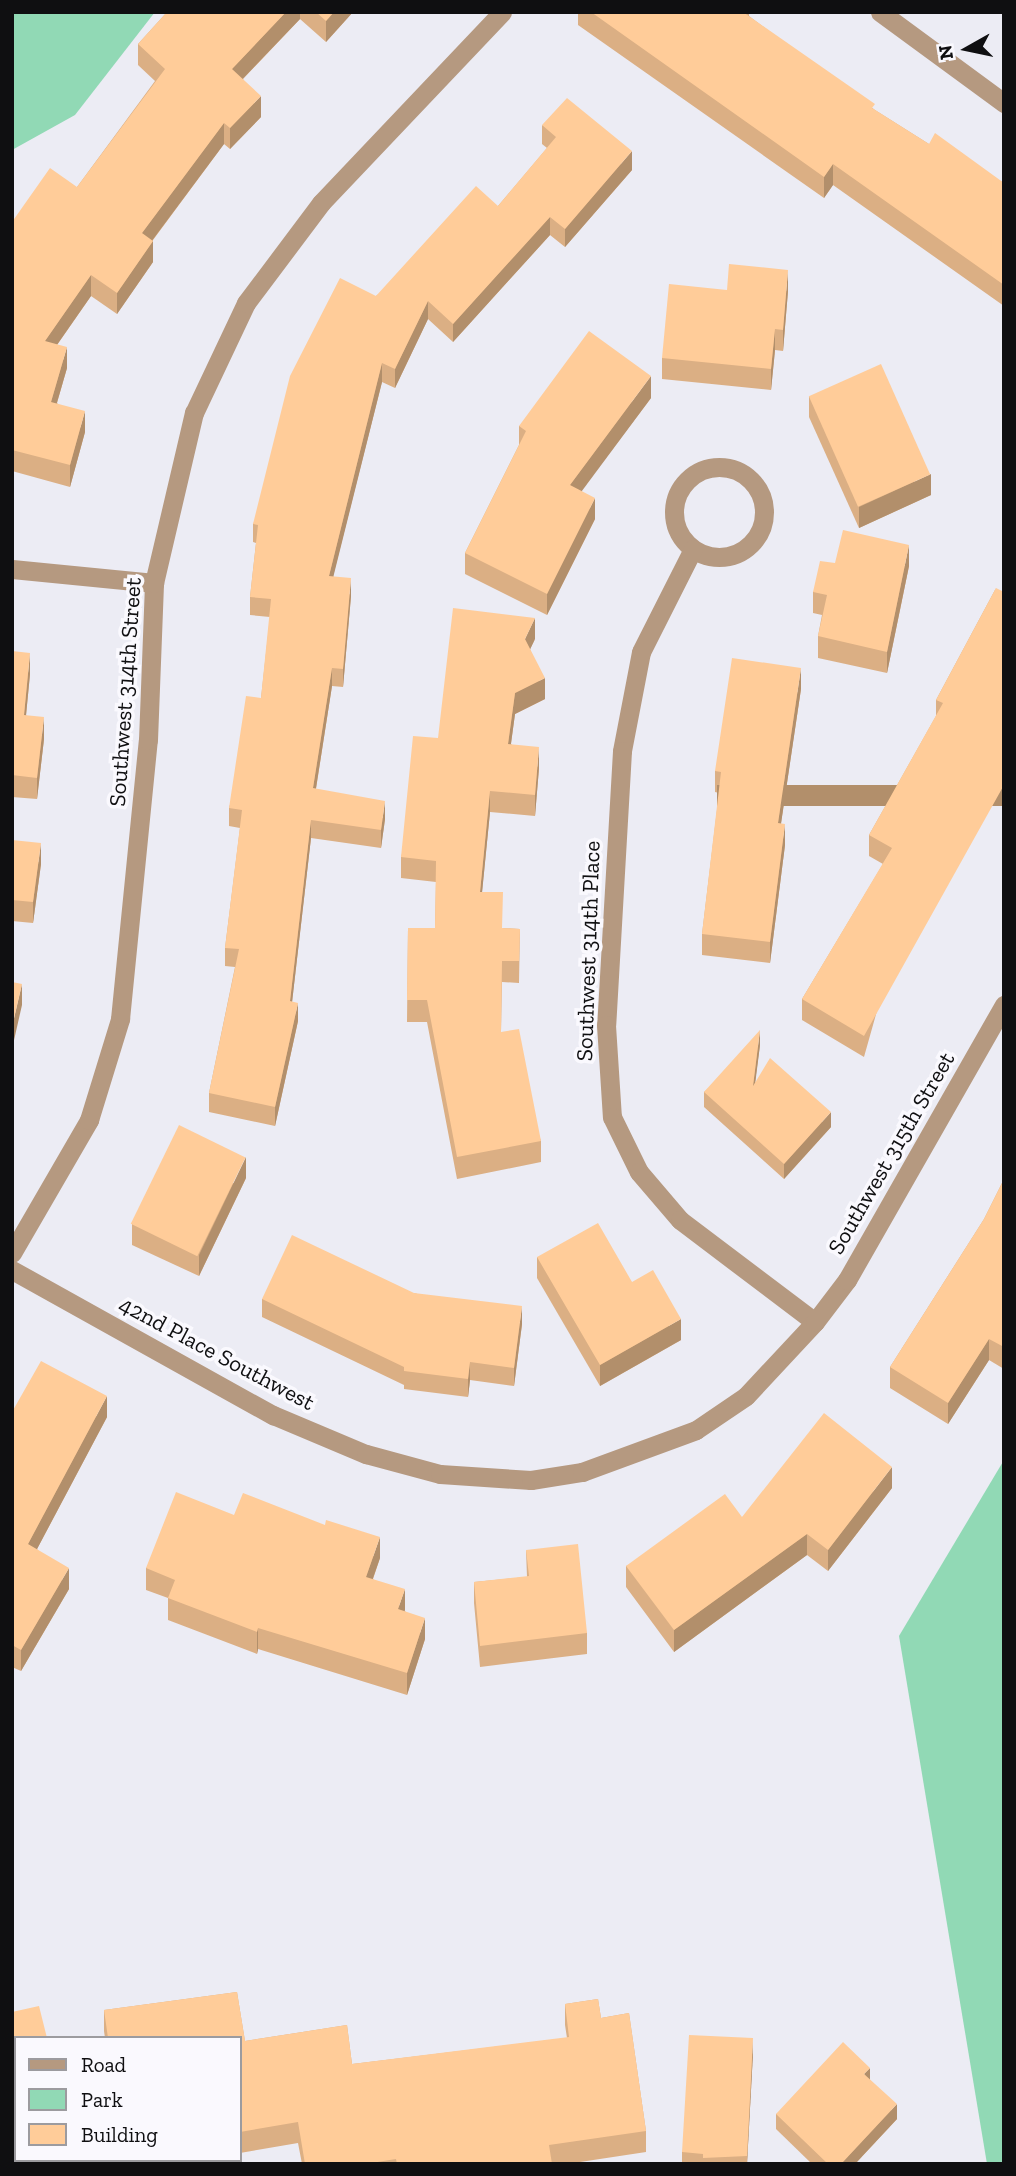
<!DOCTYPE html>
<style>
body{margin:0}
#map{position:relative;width:1016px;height:2176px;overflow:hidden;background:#ececf4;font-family:"Zilla Slab",serif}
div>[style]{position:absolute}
.green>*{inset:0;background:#91d9b5}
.minor>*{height:19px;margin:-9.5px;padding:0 9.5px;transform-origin:9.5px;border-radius:9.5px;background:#b59980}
.minor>.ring{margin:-9.5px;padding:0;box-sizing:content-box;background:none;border:19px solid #b59980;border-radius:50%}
.wall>*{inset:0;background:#dbaf84}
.shaded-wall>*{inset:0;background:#b28f6b;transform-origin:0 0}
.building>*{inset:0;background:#fc9;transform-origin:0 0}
span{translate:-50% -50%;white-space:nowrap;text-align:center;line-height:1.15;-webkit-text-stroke:7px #faf9fe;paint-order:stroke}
.street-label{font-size:23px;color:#0f0f11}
.frame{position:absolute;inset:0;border:14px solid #0f0f11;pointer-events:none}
.legend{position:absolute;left:14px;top:2036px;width:228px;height:126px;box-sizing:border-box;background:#faf9fe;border:2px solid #9c9b9f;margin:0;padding:9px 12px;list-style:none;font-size:21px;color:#0f0f11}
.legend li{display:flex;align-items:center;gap:14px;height:35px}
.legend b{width:35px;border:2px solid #9c9b9f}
.north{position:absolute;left:932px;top:14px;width:70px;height:70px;-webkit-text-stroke:5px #faf9fe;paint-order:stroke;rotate:261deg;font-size:19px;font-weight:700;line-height:28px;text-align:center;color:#0f0f11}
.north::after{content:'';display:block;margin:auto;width:24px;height:32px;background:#0f0f11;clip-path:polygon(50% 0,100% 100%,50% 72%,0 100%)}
</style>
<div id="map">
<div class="green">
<div style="clip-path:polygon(12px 12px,155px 12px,75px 115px,12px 150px)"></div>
<div style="clip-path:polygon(1004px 1460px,1004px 2164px,987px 2164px,899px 1636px)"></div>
</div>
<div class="minor">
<div style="left:880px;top:12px;width:154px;rotate:36.3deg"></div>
<div class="ring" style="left:674px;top:467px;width:71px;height:71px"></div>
<div style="left:693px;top:549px;width:115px;rotate:116.8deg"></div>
<div style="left:641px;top:652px;width:101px;rotate:100.9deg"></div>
<div style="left:622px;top:751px;width:274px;rotate:93.3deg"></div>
<div style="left:606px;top:1025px;width:92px;rotate:86.3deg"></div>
<div style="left:612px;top:1117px;width:61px;rotate:63.9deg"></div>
<div style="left:639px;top:1172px;width:63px;rotate:49.5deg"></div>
<div style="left:680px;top:1220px;width:169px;rotate:37.1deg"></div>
<div style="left:12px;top:569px;width:143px;rotate:5.6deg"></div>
<div style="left:12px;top:1253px;width:154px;rotate:-59.9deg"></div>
<div style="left:89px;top:1120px;width:106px;rotate:-72.9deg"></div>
<div style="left:120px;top:1019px;width:280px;rotate:-84.3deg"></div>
<div style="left:148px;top:740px;width:157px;rotate:-87.8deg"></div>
<div style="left:154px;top:583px;width:175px;rotate:-76.8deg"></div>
<div style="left:194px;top:413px;width:122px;rotate:-64.7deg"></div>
<div style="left:246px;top:303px;width:125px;rotate:-53.1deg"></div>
<div style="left:321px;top:203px;width:263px;rotate:-46.5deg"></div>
<div style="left:12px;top:1270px;width:299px;rotate:29.1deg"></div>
<div style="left:273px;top:1415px;width:101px;rotate:22.8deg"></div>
<div style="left:366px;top:1454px;width:77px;rotate:15.1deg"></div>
<div style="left:440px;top:1474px;width:91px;rotate:3.8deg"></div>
<div style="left:531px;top:1480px;width:52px;rotate:-8.9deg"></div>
<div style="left:582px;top:1472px;width:121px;rotate:-20.2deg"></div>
<div style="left:696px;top:1430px;width:60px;rotate:-34.2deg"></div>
<div style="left:746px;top:1396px;width:101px;rotate:-47deg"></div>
<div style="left:815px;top:1322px;width:53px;rotate:-52.7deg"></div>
<div style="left:847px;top:1280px;width:317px;rotate:-60.3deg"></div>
</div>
<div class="wall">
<div style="clip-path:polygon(167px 12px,353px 12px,326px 42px,300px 19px,243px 79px,261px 117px,230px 149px,224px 144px,153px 240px,153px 262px,117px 314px,91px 296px,57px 345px,67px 368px,57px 403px,85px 432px,70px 487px,12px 471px,12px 222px,77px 187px,155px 81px,138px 65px,138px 44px)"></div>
<div style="clip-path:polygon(578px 12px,749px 12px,749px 16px,875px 110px,929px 144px,1004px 183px,1004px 306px,833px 185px,824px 198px,578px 25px)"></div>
<div style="clip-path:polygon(542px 125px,632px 170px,565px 247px,550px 235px,453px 342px,428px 319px,395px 388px,382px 382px,333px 576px,351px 596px,343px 687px,332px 686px,316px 789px,385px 819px,381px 848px,311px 838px,292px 1002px,298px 1021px,275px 1126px,209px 1112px,209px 1093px,235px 967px,225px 966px,225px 948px,240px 828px,229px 826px,229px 808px,261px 698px,270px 617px,250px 615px,250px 597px,256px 543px,253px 542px,253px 524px,376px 296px,498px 206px,547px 148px,542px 144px)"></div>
<div style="clip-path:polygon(727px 290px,788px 291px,783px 351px,775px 350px,771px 390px,662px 379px,662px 358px)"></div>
<div style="clip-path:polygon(809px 396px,931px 495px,859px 528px,809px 417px)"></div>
<div style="clip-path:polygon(651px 398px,581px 491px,595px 519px,547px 615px,465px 574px,465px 553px,519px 445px,519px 426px)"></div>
<div style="clip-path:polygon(835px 563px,909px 566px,887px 673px,818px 658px,818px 636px,822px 615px,813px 613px,813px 592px)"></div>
<div style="clip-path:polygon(996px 588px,864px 1057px,802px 1020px,802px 999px,883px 864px,869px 856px,869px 835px,936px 716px,936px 700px)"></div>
<div style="clip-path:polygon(535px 639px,530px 649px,545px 699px,515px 714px,511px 744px,539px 768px,535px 816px,490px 812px,482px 892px,502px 928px,520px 929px,519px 983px,502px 982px,501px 1032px,541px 1141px,541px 1162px,457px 1179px,427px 1022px,407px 1022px,408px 928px,435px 928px,436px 882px,401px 878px,401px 857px,438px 738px)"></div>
<div style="clip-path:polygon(12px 651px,30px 674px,26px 715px,44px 739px,37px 799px,12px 797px)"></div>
<div style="clip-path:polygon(801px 689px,781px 823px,785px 845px,770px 963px,702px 955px,702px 934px,719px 793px,715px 792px,715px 771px)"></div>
<div style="clip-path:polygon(12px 840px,41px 864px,33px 923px,12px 921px)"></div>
<div style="clip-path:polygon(760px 1045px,755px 1082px,831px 1127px,784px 1179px,704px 1107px,704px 1092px)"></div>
<div style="clip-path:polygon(246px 1178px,199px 1276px,132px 1245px,132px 1224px)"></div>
<div style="clip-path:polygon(1004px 1179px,1004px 1369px,989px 1360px,948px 1424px,890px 1388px,890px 1367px,984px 1219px)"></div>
<div style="clip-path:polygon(537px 1257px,632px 1282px,681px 1340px,600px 1386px,537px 1278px)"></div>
<div style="clip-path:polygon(414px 1293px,522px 1324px,514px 1386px,470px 1380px,468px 1397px,404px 1389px,404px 1385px,262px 1317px,262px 1299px)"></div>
<div style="clip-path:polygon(12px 1412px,107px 1417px,37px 1549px,69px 1589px,21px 1671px,12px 1667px)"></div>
<div style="clip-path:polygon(892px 1488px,828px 1571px,807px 1555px,674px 1652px,626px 1587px,626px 1566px,742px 1517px)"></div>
<div style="clip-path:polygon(234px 1515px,380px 1558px,373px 1579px,405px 1611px,425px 1639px,407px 1695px,258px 1649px,257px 1654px,168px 1620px,168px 1598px,146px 1590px,146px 1568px)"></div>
<div style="clip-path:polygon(526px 1550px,587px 1633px,587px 1654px,480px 1667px,474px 1603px,474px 1582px,527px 1577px)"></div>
<div style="clip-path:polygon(237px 1992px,245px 2041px,347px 2025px,352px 2064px,567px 2038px,565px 2025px,565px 2004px,598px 1999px,601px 2018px,629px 2013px,646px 2131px,646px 2152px,567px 2164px,302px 2164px,298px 2143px,240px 2153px,240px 2038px,105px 2038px,104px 2031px,104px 2010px)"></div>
<div style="clip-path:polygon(12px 2012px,16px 2038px,16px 2160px,71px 2160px,71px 2164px,12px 2164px)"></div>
<div style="clip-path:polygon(753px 2053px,747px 2164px,682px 2164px,682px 2152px)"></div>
<div style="clip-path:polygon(870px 2080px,897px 2119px,855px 2164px,812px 2164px,776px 2129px,776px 2114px)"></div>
<div style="clip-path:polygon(119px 2160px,193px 2160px,171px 2164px,120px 2164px)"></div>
</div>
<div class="shaded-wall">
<div style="clip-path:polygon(286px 12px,300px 12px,300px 19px,232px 90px,232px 69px)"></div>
<div style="clip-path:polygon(334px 12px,353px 12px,326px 42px,326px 21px)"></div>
<div style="clip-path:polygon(261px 96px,261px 117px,230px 149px,230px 128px)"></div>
<div style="clip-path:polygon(224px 123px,224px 144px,142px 254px,142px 233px)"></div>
<div style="clip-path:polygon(632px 151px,632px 170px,565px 247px,565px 229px)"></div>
<div style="clip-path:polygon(833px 164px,833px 185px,824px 198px,824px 177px)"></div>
<div style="clip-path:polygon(550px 217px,550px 235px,453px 342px,453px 324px)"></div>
<div style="clip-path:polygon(153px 241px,153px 262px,117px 314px,117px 293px)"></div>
<div style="clip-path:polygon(788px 270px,788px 291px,783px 351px,783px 330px)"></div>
<div style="clip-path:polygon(91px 275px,91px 296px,45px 362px,45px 341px)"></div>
<div style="clip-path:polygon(428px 301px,428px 319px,395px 388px,395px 369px)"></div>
<div style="clip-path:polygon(775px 329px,775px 350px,771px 390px,771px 369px)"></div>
<div style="clip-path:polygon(67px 347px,67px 368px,51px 423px,51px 402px)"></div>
<div style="clip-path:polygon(382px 363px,382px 382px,329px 594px,329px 576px)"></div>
<div style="clip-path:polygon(651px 376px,651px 398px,570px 507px,570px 485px)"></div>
<div style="clip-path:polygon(85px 411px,85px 432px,70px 487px,70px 465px)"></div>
<div style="clip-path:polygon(931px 474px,931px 495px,859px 528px,859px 507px)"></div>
<div style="clip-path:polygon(595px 498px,595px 519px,547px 615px,547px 594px)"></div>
<div style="clip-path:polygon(909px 545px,909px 566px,887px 673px,887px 652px)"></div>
<div style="clip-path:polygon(351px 578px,351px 596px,343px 687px,343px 669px)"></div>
<div style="clip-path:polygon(535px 618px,535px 639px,525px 660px,525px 639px)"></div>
<div style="clip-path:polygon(30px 653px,30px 674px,24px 736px,24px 715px)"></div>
<div style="clip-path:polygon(332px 668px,332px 686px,313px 807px,313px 788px)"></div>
<div style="clip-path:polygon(801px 668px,801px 689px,778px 844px,778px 823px)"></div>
<div style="clip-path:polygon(545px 678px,545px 699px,515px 714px,508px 765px,508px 744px,515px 693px)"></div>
<div style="clip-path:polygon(44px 717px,44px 739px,37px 799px,37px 778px)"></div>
<div style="clip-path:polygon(539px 747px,539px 768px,535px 816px,535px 795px)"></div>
<div style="left:1004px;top:785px;width:21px;height:287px;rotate:90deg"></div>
<div style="clip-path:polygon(490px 791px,490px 812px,480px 913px,480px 892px)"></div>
<div style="clip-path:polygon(385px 801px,385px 819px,381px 848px,381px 830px)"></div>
<div style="clip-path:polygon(311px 820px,311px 838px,290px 1020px,290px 1001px)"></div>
<div style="clip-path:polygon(785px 824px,785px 845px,770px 963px,770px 942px)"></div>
<div style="clip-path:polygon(41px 843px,41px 864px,33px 923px,33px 902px)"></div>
<div style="clip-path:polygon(22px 984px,22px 1005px,12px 1049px,12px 1027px)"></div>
<div style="clip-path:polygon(298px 1003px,298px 1021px,275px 1126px,275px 1107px)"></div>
<div style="clip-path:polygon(760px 1030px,760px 1045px,753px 1101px,753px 1086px)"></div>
<div style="clip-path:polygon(831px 1112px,831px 1127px,784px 1179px,784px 1164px)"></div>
<div style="clip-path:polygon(246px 1157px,246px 1178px,199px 1276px,199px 1255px)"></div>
<div style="clip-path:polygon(522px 1306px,522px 1324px,514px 1386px,514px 1368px)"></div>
<div style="clip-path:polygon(681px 1319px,681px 1340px,600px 1386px,600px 1365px)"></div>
<div style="clip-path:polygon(989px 1339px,989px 1360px,948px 1424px,948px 1403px)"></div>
<div style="clip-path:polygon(470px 1362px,470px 1380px,468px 1397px,468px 1379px)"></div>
<div style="clip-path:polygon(107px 1396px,107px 1417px,28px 1566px,28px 1544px)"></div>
<div style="clip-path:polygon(892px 1467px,892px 1488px,828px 1571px,828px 1550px)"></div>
<div style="clip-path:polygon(807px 1534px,807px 1555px,674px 1652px,674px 1630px)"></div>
<div style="clip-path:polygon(380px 1537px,380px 1558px,366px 1598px,366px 1577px)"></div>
<div style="clip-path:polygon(69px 1568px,69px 1589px,21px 1671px,21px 1650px)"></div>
<div style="clip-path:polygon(405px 1589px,405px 1610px,398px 1630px,398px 1609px)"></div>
<div style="clip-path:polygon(425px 1618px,425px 1639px,407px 1695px,407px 1673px)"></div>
<div style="clip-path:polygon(258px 1628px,258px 1649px,257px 1654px,257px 1632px)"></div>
<div style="clip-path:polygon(753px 2038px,753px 2053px,747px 2164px,747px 2156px)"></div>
<div style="clip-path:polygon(870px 2068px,870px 2083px,864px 2074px)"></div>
<div style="clip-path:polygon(897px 2104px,897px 2119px,855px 2164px,841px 2164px)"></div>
</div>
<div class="building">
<div style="clip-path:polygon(167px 12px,286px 12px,232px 69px,261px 96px,230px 128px,224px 123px,142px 233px,153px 241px,117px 293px,91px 275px,45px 341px,67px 347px,51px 402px,85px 411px,70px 465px,12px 450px,12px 222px,50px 168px,77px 187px,165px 69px,138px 44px)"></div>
<div style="clip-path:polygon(316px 12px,334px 12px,326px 21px)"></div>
<div style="clip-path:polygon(591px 12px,743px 12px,875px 104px,872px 108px,929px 144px,935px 133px,1004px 183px,1004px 285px,833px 164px,824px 177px)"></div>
<div style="clip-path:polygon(567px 98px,632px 151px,565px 229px,550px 217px,453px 324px,428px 301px,395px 369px,382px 363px,329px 576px,351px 578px,343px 669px,332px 668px,313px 788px,385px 801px,381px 830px,311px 820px,290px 1001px,298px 1003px,275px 1107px,209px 1093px,239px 949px,225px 948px,242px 810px,229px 808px,246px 696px,261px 698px,271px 599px,250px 597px,258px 525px,253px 524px,290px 376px,340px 278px,376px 296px,476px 186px,498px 206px,556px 137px,542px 125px)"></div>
<div style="clip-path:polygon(729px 264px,788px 270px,783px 330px,775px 329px,771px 369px,662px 358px,669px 284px,727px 290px)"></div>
<div style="clip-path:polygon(589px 331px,651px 376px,570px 485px,595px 498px,547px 594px,465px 553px,526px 431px,519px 426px)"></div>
<div style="left:881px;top:364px;width:121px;height:79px;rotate:66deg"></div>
<div style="clip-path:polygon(843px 530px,909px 545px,887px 652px,818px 636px,827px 595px,813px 592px,820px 561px,835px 563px)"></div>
<div style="clip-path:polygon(996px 588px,1004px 592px,1004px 785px,864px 1036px,802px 999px,892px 848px,869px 835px,943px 703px,936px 700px)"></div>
<div style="clip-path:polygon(453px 608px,535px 618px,525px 639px,545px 678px,515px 693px,508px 744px,539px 747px,535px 795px,490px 791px,480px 892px,503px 892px,502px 928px,520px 929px,519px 961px,502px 961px,501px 1032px,519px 1029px,541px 1141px,457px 1157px,427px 1000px,407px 1000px,408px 928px,435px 928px,436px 861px,401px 857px,413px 736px,438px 738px)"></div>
<div style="clip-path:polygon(12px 651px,30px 653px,24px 715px,44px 717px,37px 778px,12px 775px)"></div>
<div style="clip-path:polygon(732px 658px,801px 668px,778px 823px,785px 824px,770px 942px,702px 934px,721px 772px,715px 771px)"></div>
<div style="clip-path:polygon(12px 840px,41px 843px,33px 902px,12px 900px)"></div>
<div style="clip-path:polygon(12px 982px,22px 984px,12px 1027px)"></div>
<div style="clip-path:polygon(760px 1030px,753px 1086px,770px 1058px,831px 1112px,784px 1164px,704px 1092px)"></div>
<div style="left:179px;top:1125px;width:74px;height:110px;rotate:26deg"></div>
<div style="clip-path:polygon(1004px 1179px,1004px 1347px,989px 1339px,948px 1403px,890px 1367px,984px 1219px)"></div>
<div style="clip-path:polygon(598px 1223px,632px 1282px,653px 1270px,681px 1319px,600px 1365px,537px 1257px)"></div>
<div style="clip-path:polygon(292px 1235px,414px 1293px,522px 1306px,514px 1368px,470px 1362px,468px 1379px,404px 1371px,404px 1367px,262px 1299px)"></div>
<div style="clip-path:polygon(41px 1361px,107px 1396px,28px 1544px,69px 1568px,21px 1650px,12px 1645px,12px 1412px)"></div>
<div style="clip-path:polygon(824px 1413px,892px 1467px,828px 1550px,807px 1534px,674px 1630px,626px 1566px,725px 1494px,742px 1517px)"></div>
<div style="clip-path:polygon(176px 1492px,234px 1515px,243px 1493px,325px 1525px,326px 1520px,380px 1537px,366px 1577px,405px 1589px,398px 1609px,425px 1618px,407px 1673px,258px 1628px,257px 1632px,168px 1598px,175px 1580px,146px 1568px)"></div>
<div style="clip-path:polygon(578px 1544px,587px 1633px,480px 1646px,474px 1582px,529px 1576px,526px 1550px)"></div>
<div style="clip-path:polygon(237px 1992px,245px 2041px,347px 2025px,352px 2064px,569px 2037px,565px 2004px,598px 1999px,601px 2018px,629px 2013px,646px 2131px,549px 2145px,552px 2164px,397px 2164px,396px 2159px,365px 2164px,305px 2164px,298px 2122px,240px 2132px,240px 2038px,108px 2038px,104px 2010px)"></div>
<div style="clip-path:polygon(39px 2006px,47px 2038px,16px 2038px,16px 2154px,12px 2155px,12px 2012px)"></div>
<div style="clip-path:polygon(689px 2035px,753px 2038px,747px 2156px,703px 2158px,703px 2154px,682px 2152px)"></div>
<div style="clip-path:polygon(843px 2042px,870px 2068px,864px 2074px,897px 2104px,841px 2164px,828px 2164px,776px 2114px)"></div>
</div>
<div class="street-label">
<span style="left:125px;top:692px;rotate:-86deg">Southwest 314th Street</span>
<span style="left:588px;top:951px;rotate:-88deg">Southwest 314th Place</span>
<span style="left:891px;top:1153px;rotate:-60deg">Southwest 315th Street</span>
<span style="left:217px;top:1353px;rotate:28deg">42nd Place Southwest</span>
</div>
<div class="frame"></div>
<ul class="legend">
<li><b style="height:9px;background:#b59980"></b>Road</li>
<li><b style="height:19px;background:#91d9b5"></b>Park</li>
<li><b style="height:19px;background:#fc9"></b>Building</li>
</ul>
<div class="north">N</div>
</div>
